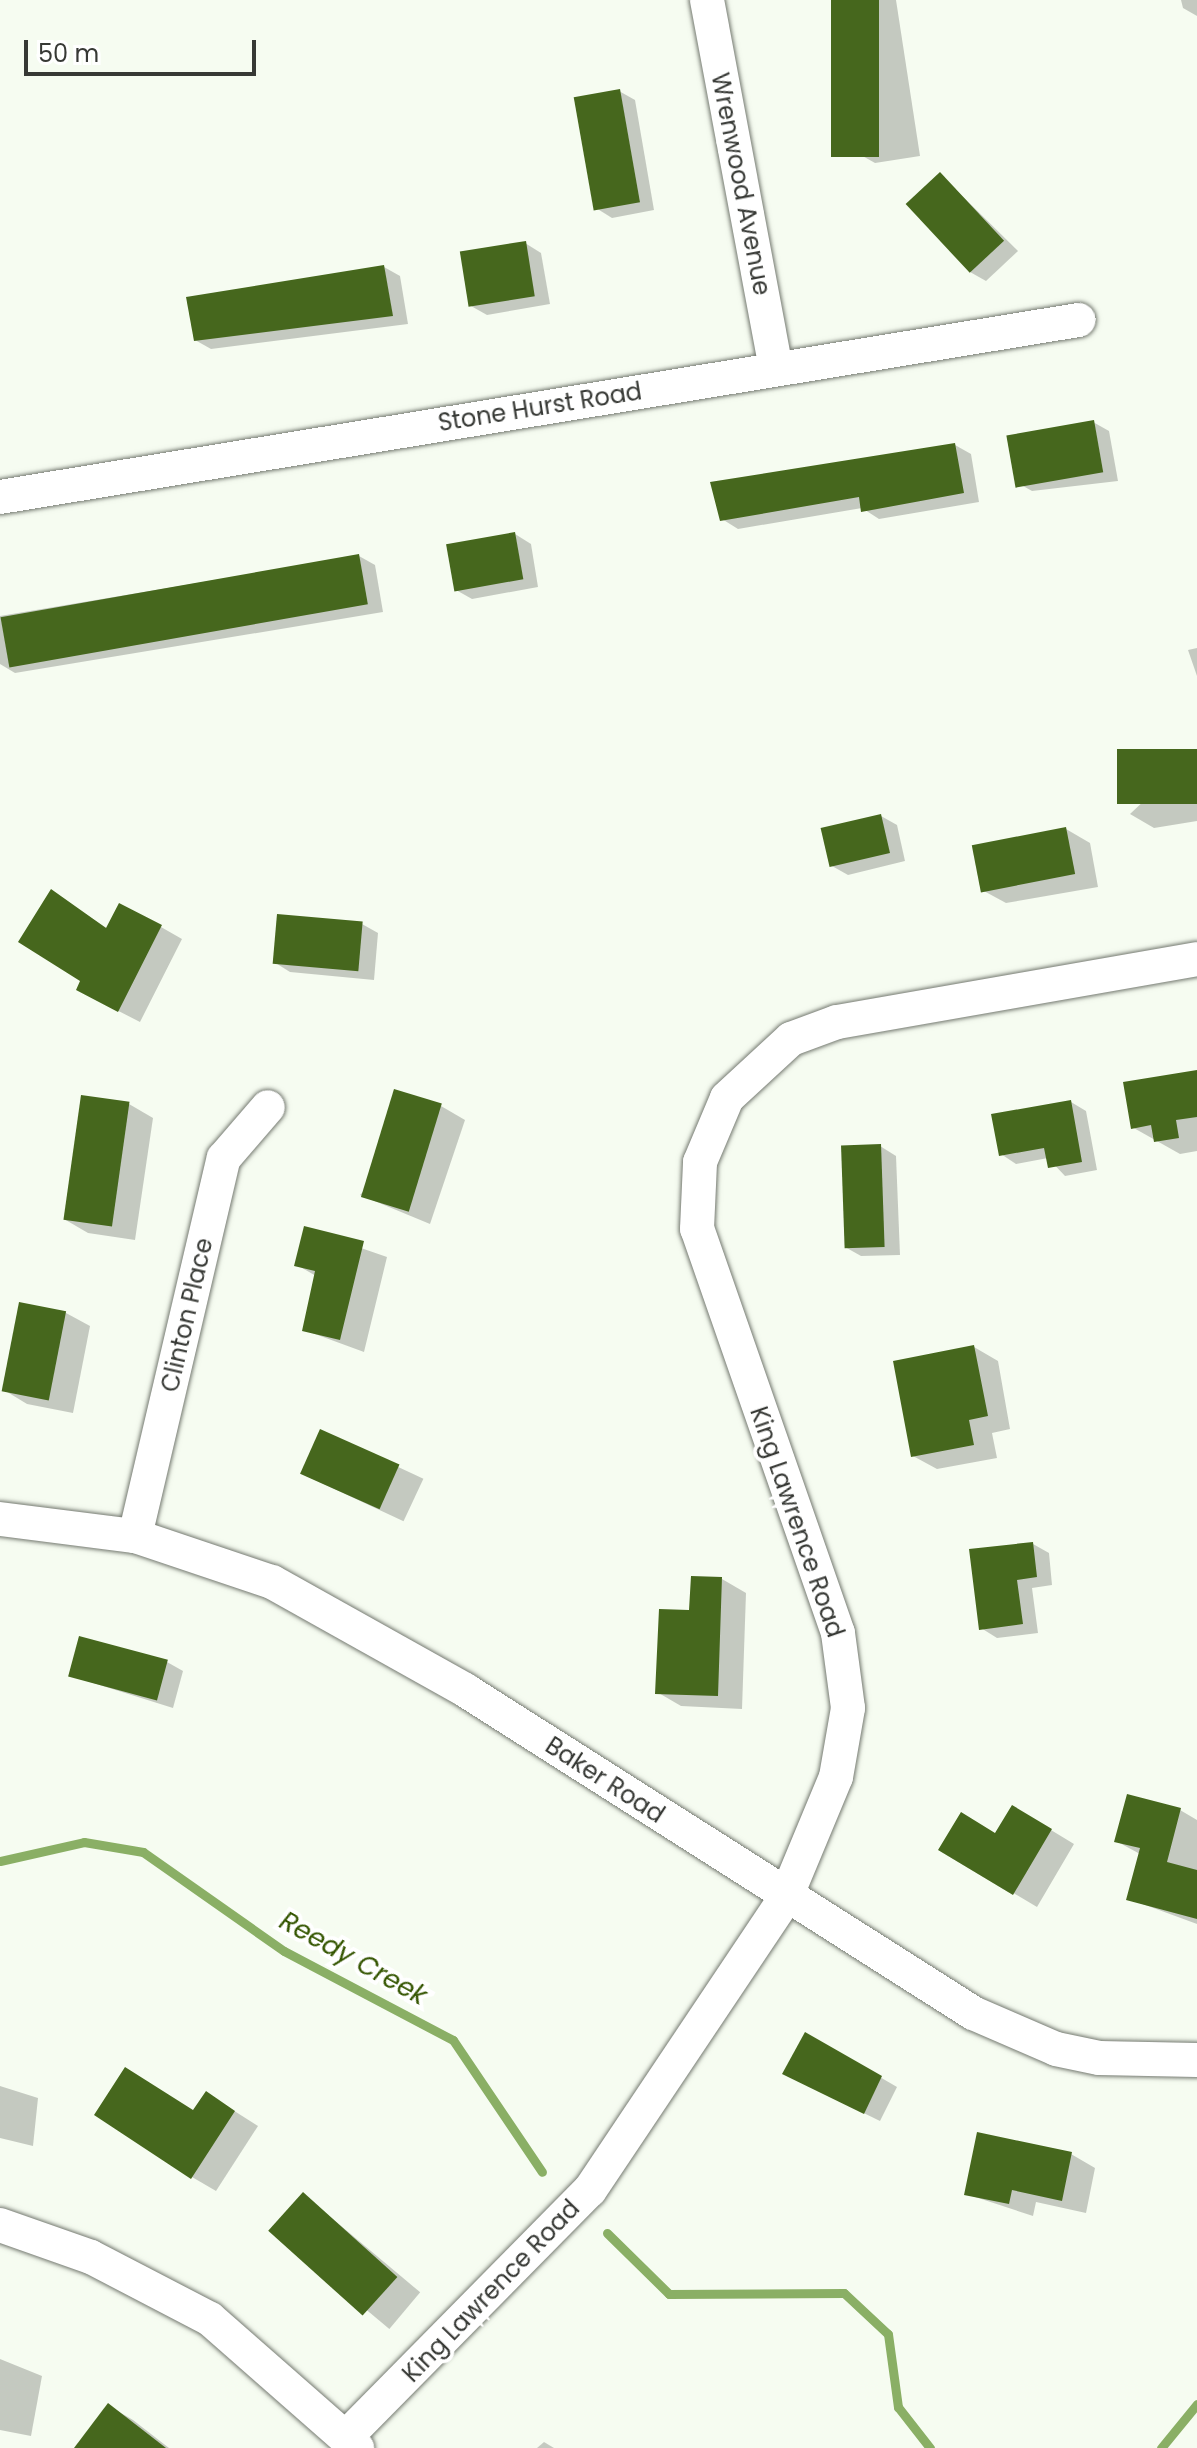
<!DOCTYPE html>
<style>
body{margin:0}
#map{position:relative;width:1197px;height:2448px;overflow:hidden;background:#f6fcf1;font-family:Poppins,sans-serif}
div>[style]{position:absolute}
.shadow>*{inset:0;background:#0003;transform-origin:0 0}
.stream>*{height:9px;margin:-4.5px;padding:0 4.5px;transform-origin:4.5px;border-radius:4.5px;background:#8aaf65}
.building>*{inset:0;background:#46671d;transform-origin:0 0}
.roads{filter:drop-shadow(0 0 2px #757a71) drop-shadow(0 0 2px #757a71)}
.street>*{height:34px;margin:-17px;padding:0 17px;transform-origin:17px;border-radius:17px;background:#fff}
span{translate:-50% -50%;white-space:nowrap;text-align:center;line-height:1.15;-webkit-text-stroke:8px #fff;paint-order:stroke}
.street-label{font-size:24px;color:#373935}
.water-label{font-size:26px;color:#345500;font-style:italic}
.scale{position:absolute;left:24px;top:40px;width:232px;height:36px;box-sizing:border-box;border:4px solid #373935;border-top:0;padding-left:10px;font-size:24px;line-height:28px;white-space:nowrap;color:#373935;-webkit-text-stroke:6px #fff;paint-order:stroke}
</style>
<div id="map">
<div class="shadow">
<div style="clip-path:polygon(833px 0,896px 0,920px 156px,875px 163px,859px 154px)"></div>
<div style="clip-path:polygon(1181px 0,1197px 0,1197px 16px,1183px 8px)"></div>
<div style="clip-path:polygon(619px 91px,635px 100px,654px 210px,612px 218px,596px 208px)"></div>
<div style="clip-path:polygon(941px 175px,1018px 251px,986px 281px,970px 272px)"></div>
<div style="clip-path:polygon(525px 243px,541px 253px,550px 304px,487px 315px,471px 306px)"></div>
<div style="clip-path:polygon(384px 267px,400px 276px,408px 324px,211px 349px,195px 340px)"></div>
<div style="clip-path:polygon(1093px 422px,1109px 431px,1118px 481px,1032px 491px,1016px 482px)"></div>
<div style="clip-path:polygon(955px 445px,971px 454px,979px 502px,879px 519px,862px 508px,738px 529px,722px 519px)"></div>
<div style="clip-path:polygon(515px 534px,531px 544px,538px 587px,472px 599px,456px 590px)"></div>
<div style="clip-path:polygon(359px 556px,375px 565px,383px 612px,15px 673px,0 664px,0 616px)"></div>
<div style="clip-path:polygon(1197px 648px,1197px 676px,1188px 650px)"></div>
<div style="clip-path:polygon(1197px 751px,1197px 821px,1154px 828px,1130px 814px)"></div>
<div style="clip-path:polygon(881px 816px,897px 825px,905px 861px,848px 875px,832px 866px)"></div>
<div style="clip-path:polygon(1066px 829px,1090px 843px,1098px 887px,1006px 903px,982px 890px)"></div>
<div style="clip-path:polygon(52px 892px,108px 929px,161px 927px,182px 939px,140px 1022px,99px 1001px,82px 981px)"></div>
<div style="clip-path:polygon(362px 924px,378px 933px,374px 980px,290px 972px,274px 962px)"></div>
<div style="clip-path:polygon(1197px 1072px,1197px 1151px,1180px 1154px,1132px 1127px)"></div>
<div style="clip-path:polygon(1071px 1102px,1086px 1111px,1097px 1170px,1065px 1176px,1048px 1158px,1016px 1164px,1001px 1154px)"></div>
<div style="clip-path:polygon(129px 1104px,153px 1118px,135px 1240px,88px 1233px,64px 1219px)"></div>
<div style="clip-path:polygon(441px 1106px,465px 1120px,430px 1224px,360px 1195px)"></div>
<div style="clip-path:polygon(880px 1146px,896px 1156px,900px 1255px,861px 1256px,845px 1247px)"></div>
<div style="clip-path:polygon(306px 1229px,387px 1257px,364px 1352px,304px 1330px,316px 1276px,297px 1265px)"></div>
<div style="clip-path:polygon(21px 1304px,66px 1313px,90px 1326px,73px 1413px,27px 1404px,4px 1390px)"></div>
<div style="clip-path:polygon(974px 1347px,998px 1361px,1010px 1429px,992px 1433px,997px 1458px,937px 1469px,913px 1456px)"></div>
<div style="left:321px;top:1431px;width:113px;height:47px;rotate:25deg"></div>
<div style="clip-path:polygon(1033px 1544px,1049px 1553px,1052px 1585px,1032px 1588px,1038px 1633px,997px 1638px,981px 1628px)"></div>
<div style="clip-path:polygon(722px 1579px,746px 1593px,742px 1709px,681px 1706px,657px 1692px)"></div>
<div style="clip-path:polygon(167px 1662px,183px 1671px,173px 1708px,71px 1676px)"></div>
<div style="clip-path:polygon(1013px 1807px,1074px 1844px,1037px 1907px,941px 1850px,1002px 1839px)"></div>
<div style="clip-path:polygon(1180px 1810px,1197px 1820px,1197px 1924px,1129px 1899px,1140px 1854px,1116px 1841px)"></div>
<div style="clip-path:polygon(806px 2034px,897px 2087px,880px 2121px,800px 2082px)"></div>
<div style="clip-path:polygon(0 2086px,38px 2098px,33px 2146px,0 2138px)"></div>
<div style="clip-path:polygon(206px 2093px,258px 2126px,216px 2191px,192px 2177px,194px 2112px)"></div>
<div style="clip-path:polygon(1071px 2154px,1095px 2168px,1086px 2213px,1036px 2202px,1033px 2216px,966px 2194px)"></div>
<div style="left:303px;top:2194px;width:153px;height:48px;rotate:40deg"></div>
<div style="clip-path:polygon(0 2359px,42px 2376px,31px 2436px,0 2430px)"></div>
<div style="clip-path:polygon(109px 2406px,133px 2420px,169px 2448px,76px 2448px)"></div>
<div style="clip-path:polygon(544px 2442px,554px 2448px,537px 2448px)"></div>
</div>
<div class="stream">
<div style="left:0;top:1861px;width:86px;rotate:-12.7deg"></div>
<div style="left:84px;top:1842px;width:60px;rotate:9.6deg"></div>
<div style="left:143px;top:1852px;width:172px;rotate:35.1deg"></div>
<div style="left:284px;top:1951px;width:191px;rotate:27.8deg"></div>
<div style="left:453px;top:2040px;width:159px;rotate:56deg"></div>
<div style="left:607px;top:2233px;width:87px;rotate:44.5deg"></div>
<div style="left:669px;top:2294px;width:175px;rotate:-0.3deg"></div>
<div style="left:844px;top:2293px;width:60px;rotate:43deg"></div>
<div style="left:888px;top:2334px;width:74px;rotate:82.2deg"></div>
<div style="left:898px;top:2407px;width:52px;rotate:52deg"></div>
<div style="left:1161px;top:2448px;width:57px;rotate:-50.7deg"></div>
</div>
<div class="building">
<div style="left:831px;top:0;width:48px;height:157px"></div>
<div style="left:620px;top:89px;width:115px;height:47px;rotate:80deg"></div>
<div style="left:940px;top:172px;width:94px;height:47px;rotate:47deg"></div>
<div style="left:526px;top:241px;width:56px;height:67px;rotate:81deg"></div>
<div style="clip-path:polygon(384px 265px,393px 316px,194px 341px,186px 297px)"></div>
<div style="left:1094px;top:420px;width:53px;height:89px;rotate:80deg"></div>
<div style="clip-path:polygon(955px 443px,964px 493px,861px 512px,859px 497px,720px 521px,710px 482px)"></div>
<div style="left:515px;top:532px;width:48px;height:70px;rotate:80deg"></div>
<div style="left:359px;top:554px;width:51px;height:364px;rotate:80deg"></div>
<div style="left:1197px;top:749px;width:55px;height:80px;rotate:90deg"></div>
<div style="left:881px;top:814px;width:40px;height:62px;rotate:77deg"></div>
<div style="left:1066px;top:827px;width:48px;height:96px;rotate:79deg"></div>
<div style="clip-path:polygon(51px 889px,106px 928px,119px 903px,162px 925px,118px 1012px,76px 990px,80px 981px,18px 942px)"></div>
<div style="left:277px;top:914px;width:86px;height:50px;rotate:5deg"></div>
<div style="clip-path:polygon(1197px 1070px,1197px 1117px,1176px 1120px,1179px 1138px,1154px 1142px,1151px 1125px,1131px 1129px,1123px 1082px)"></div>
<div style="left:394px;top:1089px;width:50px;height:113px;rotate:17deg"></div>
<div style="left:81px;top:1095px;width:49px;height:126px;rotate:8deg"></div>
<div style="clip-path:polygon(1071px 1100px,1082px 1162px,1048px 1168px,1044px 1148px,999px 1156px,991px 1114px)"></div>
<div style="left:881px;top:1144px;width:103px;height:40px;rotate:88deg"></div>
<div style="clip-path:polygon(304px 1226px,364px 1241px,340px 1340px,302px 1331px,315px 1271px,294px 1266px)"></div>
<div style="left:19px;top:1302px;width:48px;height:91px;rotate:11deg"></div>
<div style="clip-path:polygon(974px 1345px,988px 1416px,969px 1420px,974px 1445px,911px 1457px,893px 1361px)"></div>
<div style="left:320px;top:1429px;width:87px;height:49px;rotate:24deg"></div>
<div style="clip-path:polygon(1033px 1542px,1037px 1577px,1017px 1580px,1023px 1624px,979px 1630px,969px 1549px)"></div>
<div style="clip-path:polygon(691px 1576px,722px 1577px,718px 1696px,655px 1694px,659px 1609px,689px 1610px)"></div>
<div style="left:79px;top:1636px;width:92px;height:42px;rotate:15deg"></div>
<div style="clip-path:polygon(1127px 1794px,1181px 1808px,1167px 1862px,1197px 1870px,1197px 1919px,1126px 1900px,1140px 1848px,1114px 1842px)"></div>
<div style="clip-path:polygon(1012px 1805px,1052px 1829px,1013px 1895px,938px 1850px,961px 1812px,995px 1833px)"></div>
<div style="clip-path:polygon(805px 2032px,882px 2076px,864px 2114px,782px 2074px)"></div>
<div style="clip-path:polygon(125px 2067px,193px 2110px,206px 2091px,235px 2111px,191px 2179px,94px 2115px)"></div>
<div style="clip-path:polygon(977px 2132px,1072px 2152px,1062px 2201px,1012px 2190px,1009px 2204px,964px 2195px)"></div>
<div style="left:303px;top:2192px;width:127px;height:52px;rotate:42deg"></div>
<div style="clip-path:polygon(108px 2403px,166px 2448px,74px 2448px)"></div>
</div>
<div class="roads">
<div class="street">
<div style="left:707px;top:0;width:374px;rotate:79.4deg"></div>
<div style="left:0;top:497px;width:1093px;rotate:-9.32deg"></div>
<div style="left:0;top:1519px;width:136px;rotate:7.2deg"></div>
<div style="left:135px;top:1536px;width:145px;rotate:18.6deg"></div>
<div style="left:272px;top:1582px;width:221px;rotate:29.2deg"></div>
<div style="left:465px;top:1690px;width:602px;rotate:32.45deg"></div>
<div style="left:973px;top:2013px;width:90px;rotate:23.4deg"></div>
<div style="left:1056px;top:2049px;width:44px;rotate:11.8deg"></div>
<div style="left:1099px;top:2058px;width:98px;rotate:1.2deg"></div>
<div style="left:135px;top:1536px;width:388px;rotate:-76.8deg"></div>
<div style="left:224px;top:1158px;width:67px;rotate:-49.2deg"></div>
<div style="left:0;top:2225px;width:96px;rotate:19.4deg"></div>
<div style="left:91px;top:2257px;width:134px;rotate:27.5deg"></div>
<div style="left:210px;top:2319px;width:196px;rotate:41.3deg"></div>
<div style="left:346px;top:2437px;width:347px;rotate:-45.4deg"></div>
<div style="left:590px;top:2190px;width:353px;rotate:-56.2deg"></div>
<div style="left:786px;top:1897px;width:130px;rotate:-67.4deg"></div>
<div style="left:836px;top:1777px;width:70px;rotate:-80.1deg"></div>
<div style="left:848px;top:1708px;width:76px;rotate:-97.6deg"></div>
<div style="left:838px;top:1633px;width:428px;rotate:-109.2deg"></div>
<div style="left:697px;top:1229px;width:67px;rotate:-87.4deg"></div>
<div style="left:700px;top:1162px;width:69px;rotate:-67.1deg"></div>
<div style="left:727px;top:1098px;width:87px;rotate:-42.7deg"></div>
<div style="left:791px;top:1039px;width:49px;rotate:-20.3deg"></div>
<div style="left:837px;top:1022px;width:365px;rotate:-9.9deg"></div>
</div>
</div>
<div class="street-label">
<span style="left:741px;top:184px;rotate:79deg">Wrenwood Avenue</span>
<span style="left:540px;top:407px;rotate:-9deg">Stone Hurst Road</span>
<span style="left:187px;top:1315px;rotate:-77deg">Clinton Place</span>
<span style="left:797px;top:1522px;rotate:71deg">King Lawrence Road</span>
<span style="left:605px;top:1780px;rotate:33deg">Baker Road</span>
<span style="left:491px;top:2291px;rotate:-46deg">King Lawrence Road</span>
</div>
<div class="water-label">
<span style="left:353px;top:1959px;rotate:29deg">Reedy Creek</span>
</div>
<div class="scale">50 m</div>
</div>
